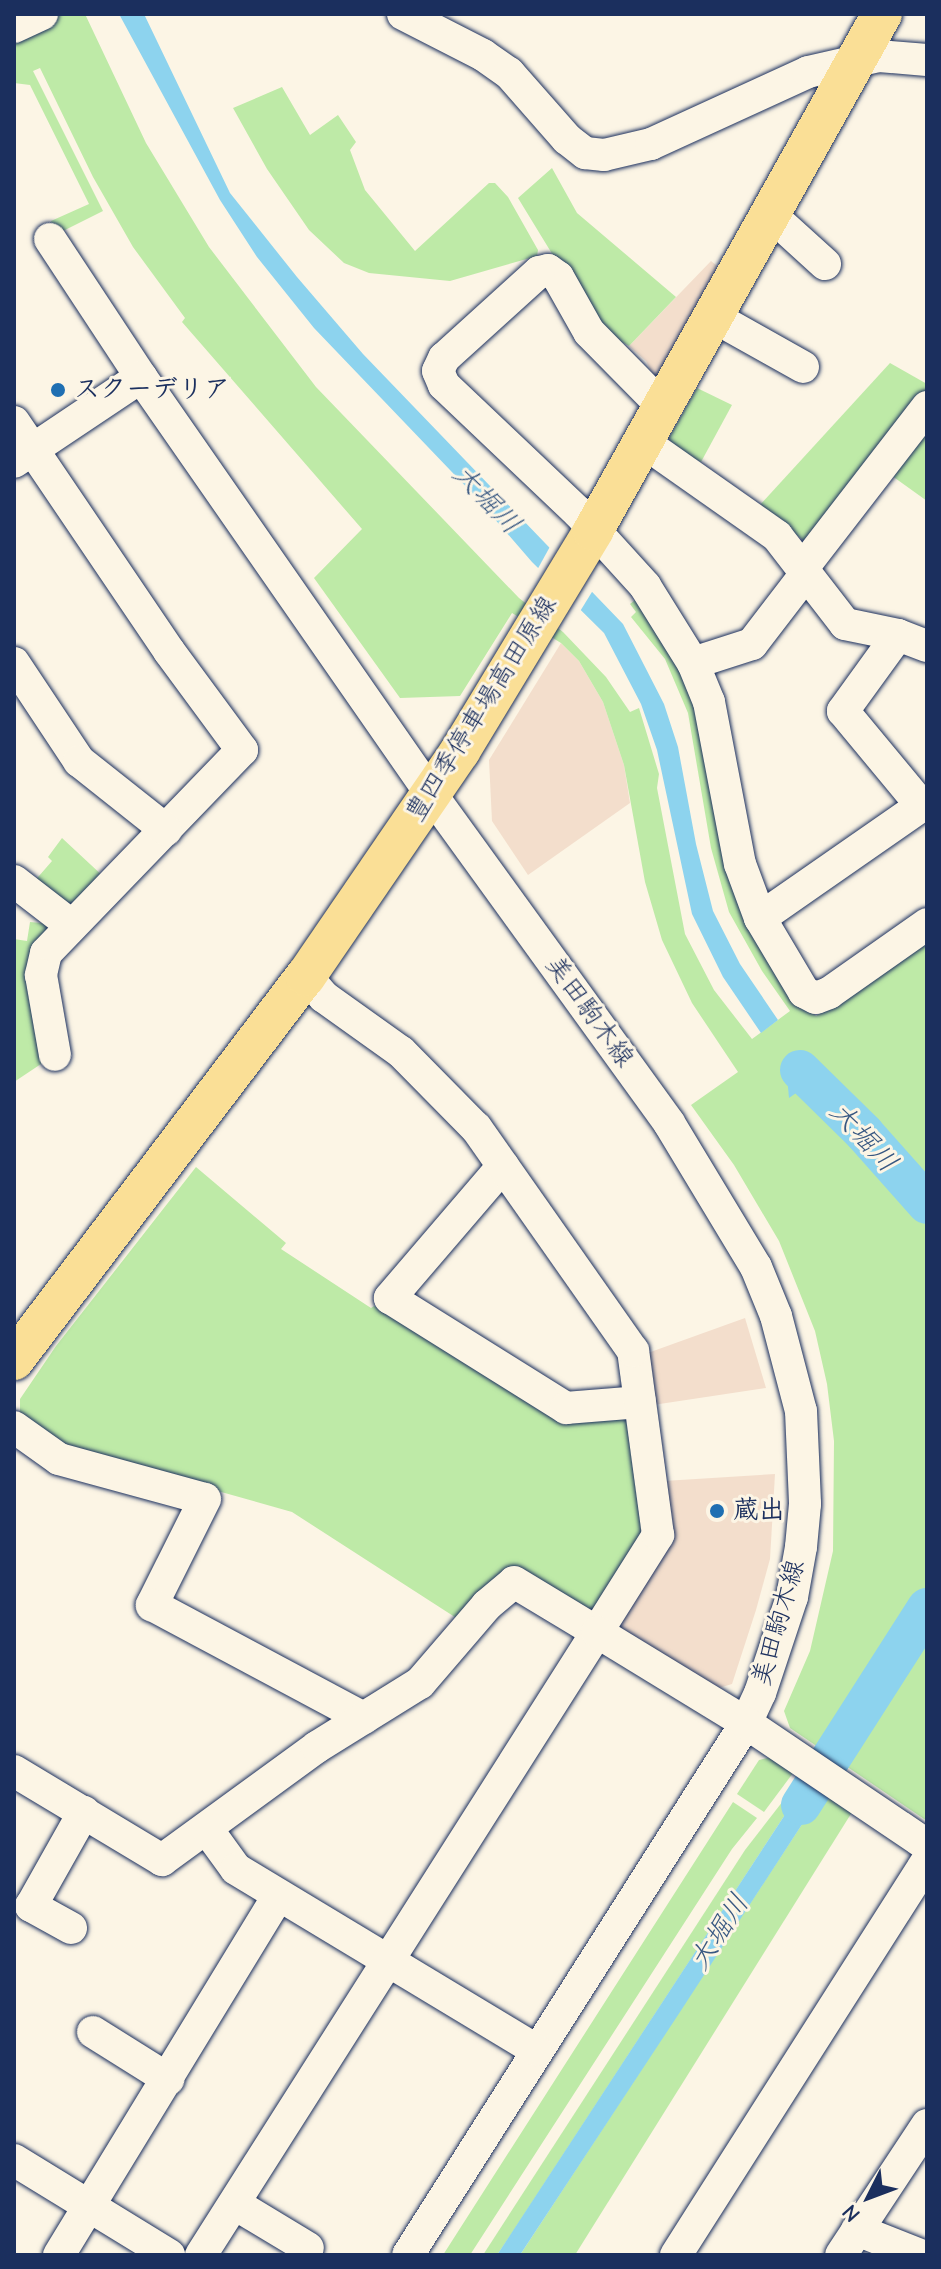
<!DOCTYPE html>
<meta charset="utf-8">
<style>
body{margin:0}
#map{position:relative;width:941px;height:2269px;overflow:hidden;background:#fcf5e5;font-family:"Comic Neue","Klee One",sans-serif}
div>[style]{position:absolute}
.built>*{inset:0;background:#f3decc}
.green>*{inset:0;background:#beeaa7}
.water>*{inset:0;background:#8dd3ee}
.pier>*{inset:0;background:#fcf5e5}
.river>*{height:40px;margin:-20px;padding:0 20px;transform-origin:20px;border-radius:20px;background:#8dd3ee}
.roads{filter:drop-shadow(0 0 2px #1b2f5e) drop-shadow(0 0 2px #1b2f5e)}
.minor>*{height:32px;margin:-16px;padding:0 16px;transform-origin:16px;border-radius:16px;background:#fcf5e5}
.major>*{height:40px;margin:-20px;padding:0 20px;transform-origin:20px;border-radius:20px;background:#fadf96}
.dots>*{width:22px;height:22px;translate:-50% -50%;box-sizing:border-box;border:4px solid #fcf5e5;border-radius:50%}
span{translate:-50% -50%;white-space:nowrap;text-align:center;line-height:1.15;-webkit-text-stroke:6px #fcf5e5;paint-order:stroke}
.poi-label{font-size:26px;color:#1b2f5e;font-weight:700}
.left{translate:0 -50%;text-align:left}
.street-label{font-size:26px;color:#1b2f5e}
.water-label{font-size:28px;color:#385882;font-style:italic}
.frame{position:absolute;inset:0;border:16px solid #1b2f5e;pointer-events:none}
.north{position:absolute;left:829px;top:2157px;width:80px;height:80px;-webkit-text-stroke:6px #fcf5e5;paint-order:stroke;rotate:228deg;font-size:22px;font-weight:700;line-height:32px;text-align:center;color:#1b2f5e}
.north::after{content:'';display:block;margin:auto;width:28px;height:36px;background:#1b2f5e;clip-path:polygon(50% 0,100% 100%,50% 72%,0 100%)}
</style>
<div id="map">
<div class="built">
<div style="clip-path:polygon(711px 261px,721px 269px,658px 385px,646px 361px,629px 346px)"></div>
<div style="clip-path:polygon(561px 643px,579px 661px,603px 702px,624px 765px,630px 803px,528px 875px,492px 821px,489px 760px)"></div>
<div style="clip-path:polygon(745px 1318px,766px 1388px,653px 1405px,645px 1354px)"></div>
<div style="clip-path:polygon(775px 1474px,770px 1559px,756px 1610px,732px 1684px,712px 1690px,618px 1633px,616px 1623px,664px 1481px)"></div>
</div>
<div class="green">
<div style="clip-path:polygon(28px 14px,85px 14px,146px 143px,209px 247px,316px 387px,519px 598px,563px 632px,606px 677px,630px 712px,639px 708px,659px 774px,657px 788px,685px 934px,714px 990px,752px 1039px,790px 1011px,762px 971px,729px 912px,711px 848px,688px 713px,665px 659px,631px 617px,636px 612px,630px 604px,640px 596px,679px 660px,801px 1000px,816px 1016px,927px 937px,927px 1821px,790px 1728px,784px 1711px,810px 1651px,833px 1551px,834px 1441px,827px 1384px,815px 1331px,779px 1241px,734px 1165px,691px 1105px,738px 1072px,692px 1003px,662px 940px,645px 882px,624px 765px,603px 702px,579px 661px,561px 643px,512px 613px,460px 696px,400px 698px,314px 578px,362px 529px,182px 322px,185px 318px,133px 247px,93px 177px,40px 68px,33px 71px,103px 211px,61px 232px,52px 224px,51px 221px,89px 204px,30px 85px,14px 83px,14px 41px)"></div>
<div style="clip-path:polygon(282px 87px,310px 135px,338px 115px,356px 142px,350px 150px,365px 190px,415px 251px,489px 183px,495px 183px,508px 197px,538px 250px,537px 256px,450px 281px,369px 273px,344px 263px,309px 230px,267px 169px,233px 108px)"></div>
<div style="clip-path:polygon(552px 168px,577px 213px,676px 297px,629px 346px,598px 329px,518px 198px)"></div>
<div style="clip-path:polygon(890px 363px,927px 384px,927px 394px,807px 543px,759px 506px)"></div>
<div style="clip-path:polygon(697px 388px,732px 405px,701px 462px,674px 448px,669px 438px)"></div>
<div style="clip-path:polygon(927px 422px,927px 501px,888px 473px)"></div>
<div style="clip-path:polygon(62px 838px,105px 878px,76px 910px,32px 884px,52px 861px,48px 857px)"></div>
<div style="clip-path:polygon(30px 922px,51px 924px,47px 1060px,14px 1082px,14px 939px,27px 941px)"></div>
<div style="clip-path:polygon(196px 1167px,286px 1243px,281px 1249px,371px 1308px,374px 1306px,563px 1421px,627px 1414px,649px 1528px,589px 1615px,514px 1570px,461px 1621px,292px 1512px,61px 1447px,20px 1416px,20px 1399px,56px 1346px)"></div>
<div style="clip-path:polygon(776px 1756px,796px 1769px,764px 1812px,737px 1794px,759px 1760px)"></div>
<div style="clip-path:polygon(804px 1774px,809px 1778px,510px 2236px,497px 2255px,483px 2255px,745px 1850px)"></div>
<div style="clip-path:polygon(825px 1789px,854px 1809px,575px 2255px,520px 2255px)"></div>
<div style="clip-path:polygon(733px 1802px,757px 1818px,732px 1849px,470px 2255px,443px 2255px)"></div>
</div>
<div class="water">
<div style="clip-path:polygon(119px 14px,144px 14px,230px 193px,297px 277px,363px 354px,623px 624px,664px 704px,678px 747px,696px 844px,713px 911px,740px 964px,778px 1020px,761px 1033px,723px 977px,692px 914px,657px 750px,641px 704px,604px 633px,532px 562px,473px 494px,314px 328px,257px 257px,220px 200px)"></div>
<div style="clip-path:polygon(806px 1062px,827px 1071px,789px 1098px,787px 1076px)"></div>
<div style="clip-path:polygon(920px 1644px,841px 1762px,824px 1751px,884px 1656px)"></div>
<div style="clip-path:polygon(809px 1778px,825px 1789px,680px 2012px,520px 2255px,497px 2255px)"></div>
</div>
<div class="pier">
<div style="clip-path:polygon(552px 543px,595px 587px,579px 613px,536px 572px)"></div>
</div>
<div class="river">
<div style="left:800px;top:1070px;width:90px;rotate:44.5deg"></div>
<div style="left:864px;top:1133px;width:95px;rotate:48.4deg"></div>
<div style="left:801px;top:1805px;width:234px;rotate:-57.4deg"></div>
</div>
<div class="roads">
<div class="minor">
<div style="left:403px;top:14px;width:90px;rotate:27.1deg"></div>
<div style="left:483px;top:55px;width:32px;rotate:35deg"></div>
<div style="left:509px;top:73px;width:88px;rotate:48.7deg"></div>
<div style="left:567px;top:139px;width:23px;rotate:38deg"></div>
<div style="left:585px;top:153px;width:19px;rotate:6deg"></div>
<div style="left:604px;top:155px;width:48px;rotate:-13.2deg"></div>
<div style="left:651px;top:144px;width:173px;rotate:-24.6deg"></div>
<div style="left:808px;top:72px;width:73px;rotate:-12.7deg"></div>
<div style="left:879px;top:56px;width:48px;rotate:4.8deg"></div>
<div style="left:14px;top:27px;width:31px;rotate:-25deg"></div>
<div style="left:771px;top:215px;width:73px;rotate:42.2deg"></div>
<div style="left:50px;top:239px;width:165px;rotate:56.6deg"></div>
<div style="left:141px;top:377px;width:508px;rotate:55.18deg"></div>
<div style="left:431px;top:794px;width:406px;rotate:54.1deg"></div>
<div style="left:669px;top:1123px;width:168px;rotate:58.9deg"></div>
<div style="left:756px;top:1267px;width:53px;rotate:67.8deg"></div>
<div style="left:776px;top:1316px;width:98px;rotate:75.3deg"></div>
<div style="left:801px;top:1411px;width:93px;rotate:87.5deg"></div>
<div style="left:805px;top:1504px;width:43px;rotate:95.3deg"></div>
<div style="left:801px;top:1547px;width:51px;rotate:100.2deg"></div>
<div style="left:792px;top:1597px;width:101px;rotate:108.4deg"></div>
<div style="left:760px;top:1693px;width:33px;rotate:115deg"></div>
<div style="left:746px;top:1723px;width:630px;rotate:122.43deg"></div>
<div style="left:714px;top:317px;width:102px;rotate:29.3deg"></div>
<div style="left:663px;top:407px;width:105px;rotate:-134.6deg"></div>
<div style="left:589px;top:332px;width:63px;rotate:-119.4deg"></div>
<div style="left:558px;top:277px;width:12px;rotate:-145deg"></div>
<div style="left:548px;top:270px;width:9px;rotate:167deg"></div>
<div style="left:539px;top:272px;width:128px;rotate:137.8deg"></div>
<div style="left:444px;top:358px;width:14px;rotate:115deg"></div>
<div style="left:438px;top:371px;width:15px;rotate:67deg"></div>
<div style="left:444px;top:385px;width:185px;rotate:43.5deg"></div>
<div style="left:578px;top:512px;width:100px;rotate:47.8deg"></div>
<div style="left:645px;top:586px;width:91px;rotate:58.1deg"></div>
<div style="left:693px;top:663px;width:42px;rotate:67.7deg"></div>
<div style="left:709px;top:702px;width:165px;rotate:79.2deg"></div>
<div style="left:740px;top:864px;width:58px;rotate:69.7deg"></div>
<div style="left:760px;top:918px;width:86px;rotate:59.3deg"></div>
<div style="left:804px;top:992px;width:13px;rotate:27deg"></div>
<div style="left:816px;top:998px;width:14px;rotate:-21deg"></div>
<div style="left:829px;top:993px;width:120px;rotate:-35.1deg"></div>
<div style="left:14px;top:422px;width:277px;rotate:55.9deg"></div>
<div style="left:169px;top:651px;width:123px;rotate:53.6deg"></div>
<div style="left:242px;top:750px;width:282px;rotate:134deg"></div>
<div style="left:46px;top:953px;width:23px;rotate:103deg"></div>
<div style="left:41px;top:975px;width:81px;rotate:80.1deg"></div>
<div style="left:642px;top:441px;width:165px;rotate:35.1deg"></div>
<div style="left:777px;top:536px;width:111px;rotate:52.3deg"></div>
<div style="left:845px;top:624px;width:54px;rotate:11.7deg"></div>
<div style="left:898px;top:635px;width:31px;rotate:21deg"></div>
<div style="left:14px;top:462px;width:153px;rotate:-33.8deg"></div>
<div style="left:802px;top:569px;width:205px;rotate:-52.3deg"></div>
<div style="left:898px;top:635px;width:94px;rotate:125.9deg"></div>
<div style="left:843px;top:711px;width:124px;rotate:50.3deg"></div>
<div style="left:14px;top:663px;width:118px;rotate:56.4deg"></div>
<div style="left:79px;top:761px;width:111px;rotate:38.4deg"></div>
<div style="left:693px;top:663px;width:62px;rotate:-17.9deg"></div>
<div style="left:752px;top:644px;width:87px;rotate:-52.5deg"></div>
<div style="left:14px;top:881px;width:72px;rotate:37.7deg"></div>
<div style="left:760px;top:918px;width:203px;rotate:-34.8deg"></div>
<div style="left:503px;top:1166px;width:174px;rotate:130.6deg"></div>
<div style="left:390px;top:1298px;width:208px;rotate:32deg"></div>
<div style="left:566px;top:1408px;width:74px;rotate:-4.6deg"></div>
<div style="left:14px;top:1427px;width:55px;rotate:35.4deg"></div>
<div style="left:59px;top:1459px;width:151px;rotate:15.3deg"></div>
<div style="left:205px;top:1499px;width:119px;rotate:116.6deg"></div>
<div style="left:152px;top:1605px;width:240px;rotate:28.1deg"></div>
<div style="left:14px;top:1771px;width:173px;rotate:31deg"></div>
<div style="left:162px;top:1860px;width:192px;rotate:-36.1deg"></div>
<div style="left:317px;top:1747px;width:121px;rotate:-31.9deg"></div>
<div style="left:420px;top:1683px;width:103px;rotate:-49.3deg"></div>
<div style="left:487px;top:1605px;width:35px;rotate:-40deg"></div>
<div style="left:514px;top:1582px;width:97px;rotate:31.1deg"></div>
<div style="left:597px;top:1632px;width:115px;rotate:-57.8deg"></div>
<div style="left:658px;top:1535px;width:186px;rotate:-97.7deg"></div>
<div style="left:633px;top:1351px;width:273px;rotate:-125.1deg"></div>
<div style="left:476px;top:1128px;width:107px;rotate:-134.6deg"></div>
<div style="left:401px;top:1052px;width:95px;rotate:-144.5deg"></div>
<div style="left:324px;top:997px;width:28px;rotate:-131deg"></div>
<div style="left:207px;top:1829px;width:49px;rotate:54.1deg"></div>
<div style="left:236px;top:1869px;width:350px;rotate:31.1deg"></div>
<div style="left:71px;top:1928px;width:46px;rotate:-151.2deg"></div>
<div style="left:31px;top:1906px;width:108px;rotate:-60.6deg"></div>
<div style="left:93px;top:2032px;width:89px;rotate:32.1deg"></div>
<div style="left:14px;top:2160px;width:182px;rotate:31.5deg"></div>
<div style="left:235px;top:2204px;width:85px;rotate:31.1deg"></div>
<div style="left:857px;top:2230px;width:68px;rotate:21.6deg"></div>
<div style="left:59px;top:2255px;width:421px;rotate:-58.6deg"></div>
<div style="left:201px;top:2255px;width:738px;rotate:-57.56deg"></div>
<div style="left:597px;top:1632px;width:175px;rotate:31.4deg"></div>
<div style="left:746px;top:1723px;width:218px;rotate:34deg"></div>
<div style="left:676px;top:2255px;width:467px;rotate:-57.5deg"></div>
<div style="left:841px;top:2255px;width:156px;rotate:-56.5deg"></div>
</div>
<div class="major">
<div style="left:14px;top:1360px;width:482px;rotate:-52.8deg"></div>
<div style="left:306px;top:976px;width:273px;rotate:-55.6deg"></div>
<div style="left:460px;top:751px;width:257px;rotate:-58.8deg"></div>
<div style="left:593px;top:531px;width:592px;rotate:-60.8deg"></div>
</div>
</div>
<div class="dots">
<div style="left:58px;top:390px;background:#1f6fb2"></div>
<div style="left:717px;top:1511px;background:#1f6fb2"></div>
</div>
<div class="poi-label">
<span class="left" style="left:74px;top:390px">スクーデリア</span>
<span class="left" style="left:733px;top:1511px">蔵出</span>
</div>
<div class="street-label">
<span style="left:482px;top:709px;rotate:-58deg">豊四季停車場高田原線</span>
<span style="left:589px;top:1012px;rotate:54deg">美田駒木線</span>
<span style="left:779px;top:1623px;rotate:-74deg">美田駒木線</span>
</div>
<div class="water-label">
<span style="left:487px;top:499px;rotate:46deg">大堀川</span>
<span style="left:864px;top:1137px;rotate:47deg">大堀川</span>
<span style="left:719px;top:1932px;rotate:-57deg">大堀川</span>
</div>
<div class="frame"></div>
<div class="north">N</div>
</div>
